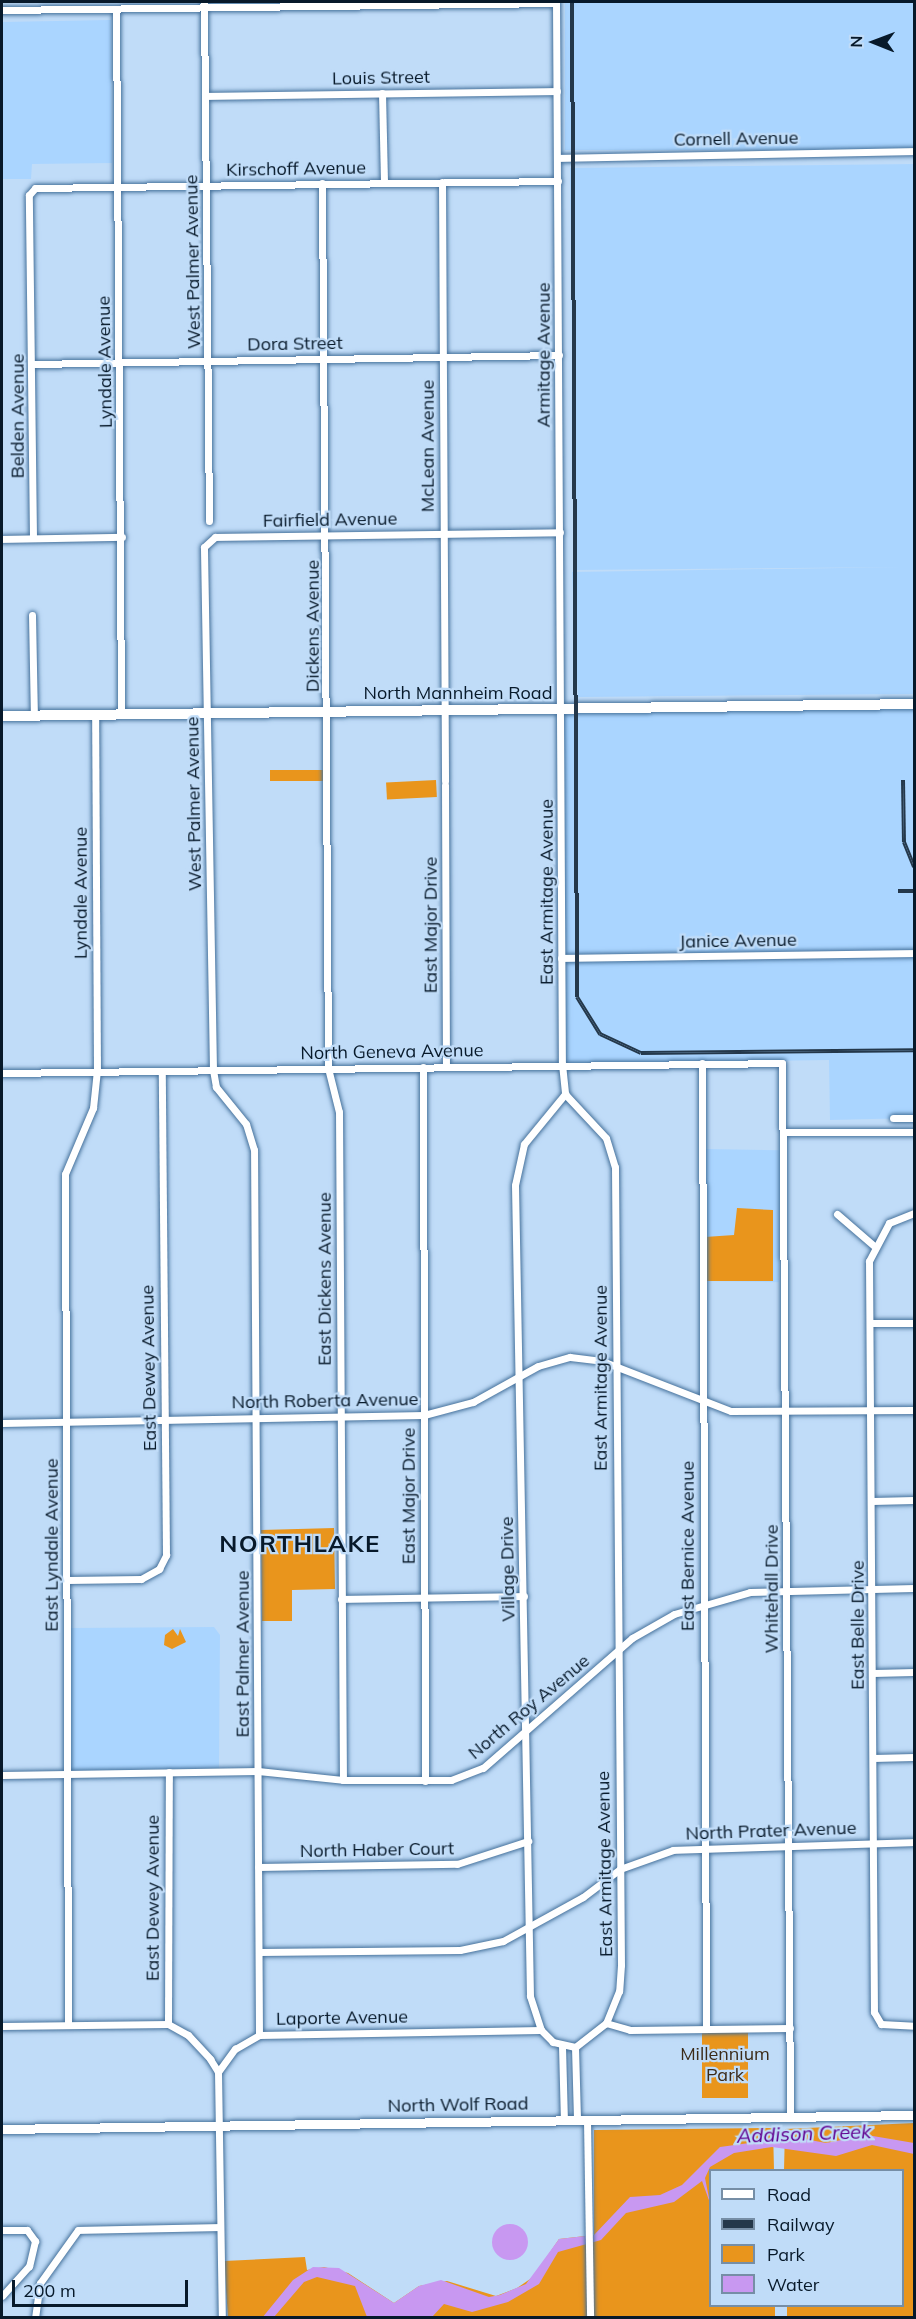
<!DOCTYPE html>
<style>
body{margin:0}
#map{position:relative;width:916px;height:2319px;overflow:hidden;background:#c0dcf8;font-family:Mulish,sans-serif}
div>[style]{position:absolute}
.built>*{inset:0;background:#aad5ff;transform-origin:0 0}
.green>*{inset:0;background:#e9951c;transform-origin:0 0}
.water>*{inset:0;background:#c898f1}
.round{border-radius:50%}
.roads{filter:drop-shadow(0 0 2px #45719b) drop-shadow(0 0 2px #45719b)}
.minor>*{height:7px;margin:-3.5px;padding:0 3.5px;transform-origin:3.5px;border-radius:3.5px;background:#fff}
.secondary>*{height:9px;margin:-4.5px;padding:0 4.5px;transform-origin:4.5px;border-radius:4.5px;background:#fff}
.primary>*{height:10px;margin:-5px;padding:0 5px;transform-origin:5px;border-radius:5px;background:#fff}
.rail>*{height:4px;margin-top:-2px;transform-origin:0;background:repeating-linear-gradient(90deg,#c0dcf8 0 4.5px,#24384b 0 9px);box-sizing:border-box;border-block:2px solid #24384b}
span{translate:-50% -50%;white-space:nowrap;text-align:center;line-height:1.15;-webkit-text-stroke:4.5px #c0dcf8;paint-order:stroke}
.street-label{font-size:18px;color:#07192a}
.park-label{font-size:18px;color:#3b2a17}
.water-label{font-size:20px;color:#600090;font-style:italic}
.district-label{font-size:24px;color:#07192a;font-weight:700;letter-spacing:1.5px}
.frame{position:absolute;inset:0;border:3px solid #07192a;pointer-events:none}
.legend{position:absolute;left:709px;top:2169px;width:195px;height:138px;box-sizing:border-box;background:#c0dcf8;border:2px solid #768ea6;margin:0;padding:8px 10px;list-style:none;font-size:18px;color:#07192a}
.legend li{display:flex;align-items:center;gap:12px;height:30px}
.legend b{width:30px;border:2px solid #768ea6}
.north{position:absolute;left:844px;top:12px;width:60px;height:60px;-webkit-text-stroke:4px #c0dcf8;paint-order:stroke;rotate:271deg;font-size:16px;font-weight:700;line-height:24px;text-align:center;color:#07192a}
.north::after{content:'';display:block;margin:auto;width:21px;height:27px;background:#07192a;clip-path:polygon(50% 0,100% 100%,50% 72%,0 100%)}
.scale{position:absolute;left:12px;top:2280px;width:176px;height:27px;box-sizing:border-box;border:3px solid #07192a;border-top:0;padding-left:8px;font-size:18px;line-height:21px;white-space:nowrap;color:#07192a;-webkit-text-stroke:4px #c0dcf8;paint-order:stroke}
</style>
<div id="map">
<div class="built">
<div style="left:565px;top:2px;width:349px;height:148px"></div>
<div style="clip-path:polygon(111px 20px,112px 163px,32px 164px,31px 179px,2px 179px,2px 22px)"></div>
<div style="clip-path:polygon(914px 164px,914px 694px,578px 697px,572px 572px,903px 567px,575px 570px,570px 168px)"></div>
<div style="clip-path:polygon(914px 704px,914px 1118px,830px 1120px,829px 1060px,562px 1064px,562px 709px)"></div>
<div style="left:705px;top:1149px;width:76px;height:132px;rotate:1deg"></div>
<div style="clip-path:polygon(214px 1627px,220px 1635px,219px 1768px,70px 1771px,70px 1628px)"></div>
</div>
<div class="green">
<div style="left:270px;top:770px;width:54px;height:11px"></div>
<div style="left:436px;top:780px;width:17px;height:50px;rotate:87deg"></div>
<div style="clip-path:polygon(737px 1208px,773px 1210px,773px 1281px,706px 1281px,705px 1237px,734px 1235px)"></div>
<div style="clip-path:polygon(334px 1528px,335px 1589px,292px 1590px,292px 1621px,262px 1621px,261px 1530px)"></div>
<div style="clip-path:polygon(180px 1629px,186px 1642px,172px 1649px,164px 1645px,165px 1635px,173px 1629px,178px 1636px)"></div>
<div style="left:748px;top:2032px;width:66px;height:46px;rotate:90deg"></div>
<div style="clip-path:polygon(914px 2123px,914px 2317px,787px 2317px,787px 2306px,902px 2306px,902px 2170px,784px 2170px,785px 2129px)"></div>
<div style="clip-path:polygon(773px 2128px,774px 2170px,710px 2170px,710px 2306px,775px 2306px,775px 2317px,228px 2317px,224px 2261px,305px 2257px,307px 2270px,324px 2267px,348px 2273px,394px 2303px,419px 2286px,447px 2281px,496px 2296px,517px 2288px,533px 2277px,559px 2239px,594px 2235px,594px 2130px)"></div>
</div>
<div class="water">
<div style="clip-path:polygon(867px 2135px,914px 2143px,914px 2154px,872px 2145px,836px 2156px,772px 2147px,734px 2153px,710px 2167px,705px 2178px,710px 2203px,702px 2181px,674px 2202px,626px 2213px,601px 2240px,558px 2252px,539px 2284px,508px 2302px,472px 2312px,444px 2304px,432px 2317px,367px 2317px,355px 2286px,317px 2277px,304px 2282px,274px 2317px,262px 2318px,293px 2280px,313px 2267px,339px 2268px,394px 2303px,419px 2286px,441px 2280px,489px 2297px,500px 2295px,526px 2284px,559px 2239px,594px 2235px,630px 2197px,660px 2195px,682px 2185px,720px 2147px,794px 2137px,826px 2143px)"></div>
<div class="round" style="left:492px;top:2224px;width:36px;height:36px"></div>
</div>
<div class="roads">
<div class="minor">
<div style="left:204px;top:2px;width:519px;rotate:89.45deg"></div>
<div style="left:556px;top:2px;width:1062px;rotate:89.68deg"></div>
<div style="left:562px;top:1064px;width:30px;rotate:84deg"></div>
<div style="left:565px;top:1094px;width:60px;rotate:47deg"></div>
<div style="left:606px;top:1138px;width:30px;rotate:73deg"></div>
<div style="left:615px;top:1167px;width:798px;rotate:89.57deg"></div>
<div style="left:621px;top:1965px;width:26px;rotate:94deg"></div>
<div style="left:619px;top:1991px;width:35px;rotate:112deg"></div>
<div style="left:606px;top:2023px;width:39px;rotate:142deg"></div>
<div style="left:575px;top:2047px;width:23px;rotate:-167deg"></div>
<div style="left:553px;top:2042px;width:17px;rotate:-135deg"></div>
<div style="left:541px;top:2030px;width:36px;rotate:-108deg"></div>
<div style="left:530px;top:1996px;width:811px;rotate:-91.06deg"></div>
<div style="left:515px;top:1185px;width:42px;rotate:-77.6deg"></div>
<div style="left:524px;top:1144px;width:65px;rotate:-50.6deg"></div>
<div style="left:116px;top:9px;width:705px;rotate:89.59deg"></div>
<div style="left:2px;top:10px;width:554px;rotate:-0.72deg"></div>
<div style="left:382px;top:93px;width:90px;rotate:88.7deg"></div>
<div style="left:205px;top:96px;width:352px;rotate:-0.8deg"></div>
<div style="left:558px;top:158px;width:356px;rotate:-1.1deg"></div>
<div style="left:442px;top:182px;width:599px;rotate:89.71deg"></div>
<div style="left:322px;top:183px;width:885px;rotate:89.61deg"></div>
<div style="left:328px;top:1068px;width:45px;rotate:76deg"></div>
<div style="left:339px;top:1112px;width:668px;rotate:89.66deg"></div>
<div style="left:33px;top:364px;width:526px;rotate:-0.98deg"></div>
<div style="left:33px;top:538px;width:343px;rotate:-90.7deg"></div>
<div style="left:29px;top:195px;width:9px;rotate:-49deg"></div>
<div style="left:35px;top:188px;width:523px;rotate:-0.77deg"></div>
<div style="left:2px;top:539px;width:120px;rotate:-1deg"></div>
<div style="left:32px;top:615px;width:100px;rotate:88.9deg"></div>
<div style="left:445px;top:785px;width:281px;rotate:89.8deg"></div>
<div style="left:561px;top:958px;width:353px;rotate:-0.8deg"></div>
<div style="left:702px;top:1063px;width:966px;rotate:89.76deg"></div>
<div style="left:423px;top:1067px;width:714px;rotate:89.84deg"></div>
<div style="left:2px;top:1073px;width:780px;rotate:-0.73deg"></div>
<div style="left:782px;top:1063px;width:1052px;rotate:89.56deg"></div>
<div style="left:893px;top:1118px;width:21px"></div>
<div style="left:786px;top:1132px;width:128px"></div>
<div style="left:914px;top:1213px;width:27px;rotate:158deg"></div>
<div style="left:889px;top:1223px;width:43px;rotate:117.8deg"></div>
<div style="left:869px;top:1261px;width:751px;rotate:89.62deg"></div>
<div style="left:874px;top:2012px;width:14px;rotate:60deg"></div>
<div style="left:881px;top:2024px;width:33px;rotate:3deg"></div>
<div style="left:837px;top:1214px;width:48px;rotate:40.7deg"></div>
<div style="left:870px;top:1323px;width:44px"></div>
<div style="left:2px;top:1423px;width:422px;rotate:-1.1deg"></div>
<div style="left:424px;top:1415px;width:51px;rotate:-14.9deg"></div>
<div style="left:473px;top:1402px;width:74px;rotate:-29deg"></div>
<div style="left:538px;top:1366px;width:33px;rotate:-16deg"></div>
<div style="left:570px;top:1357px;width:32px;rotate:7deg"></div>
<div style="left:602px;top:1361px;width:138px;rotate:21.2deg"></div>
<div style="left:731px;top:1411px;width:183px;rotate:-0.3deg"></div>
<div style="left:872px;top:1501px;width:42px;rotate:-1.4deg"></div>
<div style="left:67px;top:1580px;width:74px;rotate:-0.8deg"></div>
<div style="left:141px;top:1579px;width:21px;rotate:-29deg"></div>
<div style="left:159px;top:1569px;width:16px;rotate:-63deg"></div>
<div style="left:166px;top:1555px;width:484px;rotate:-90.5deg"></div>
<div style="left:341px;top:1599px;width:183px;rotate:-0.9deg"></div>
<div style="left:873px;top:1673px;width:41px;rotate:-1.4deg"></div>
<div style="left:873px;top:1758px;width:41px;rotate:-1.4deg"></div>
<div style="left:2px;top:1775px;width:256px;rotate:-0.9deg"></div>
<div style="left:258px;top:1771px;width:85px;rotate:6deg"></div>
<div style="left:343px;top:1780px;width:108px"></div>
<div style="left:451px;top:1780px;width:34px;rotate:-21deg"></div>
<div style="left:483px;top:1768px;width:198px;rotate:-41.1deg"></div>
<div style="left:632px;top:1638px;width:48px;rotate:-29.7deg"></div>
<div style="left:674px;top:1614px;width:79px;rotate:-16.1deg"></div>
<div style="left:750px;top:1592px;width:164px;rotate:-1.4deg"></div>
<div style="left:258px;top:1867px;width:199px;rotate:-0.9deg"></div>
<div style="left:457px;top:1864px;width:75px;rotate:-17.9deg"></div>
<div style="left:259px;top:1952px;width:201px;rotate:-0.6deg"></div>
<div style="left:460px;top:1950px;width:44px;rotate:-11.8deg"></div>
<div style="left:503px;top:1941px;width:91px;rotate:-28.8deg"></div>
<div style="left:583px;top:1897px;width:46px;rotate:-37.1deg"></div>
<div style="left:620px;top:1869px;width:56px;rotate:-19.7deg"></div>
<div style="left:673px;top:1850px;width:241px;rotate:-1.9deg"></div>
<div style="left:606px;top:2023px;width:25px;rotate:16deg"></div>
<div style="left:630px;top:2030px;width:160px;rotate:-0.7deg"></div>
<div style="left:168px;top:2024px;width:252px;rotate:-89.8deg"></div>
<div style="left:68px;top:2025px;width:851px;rotate:-90.2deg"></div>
<div style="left:65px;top:1174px;width:72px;rotate:-67deg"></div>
<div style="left:93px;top:1108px;width:36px;rotate:-84deg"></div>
<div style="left:97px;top:1072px;width:358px;rotate:-90.3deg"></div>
<div style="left:2px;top:2026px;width:166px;rotate:-0.7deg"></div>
<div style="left:168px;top:2024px;width:23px;rotate:29deg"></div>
<div style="left:188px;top:2035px;width:33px;rotate:47deg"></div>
<div style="left:210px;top:2059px;width:15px;rotate:58deg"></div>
<div style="left:218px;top:2072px;width:246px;rotate:89.1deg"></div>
<div style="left:259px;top:2035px;width:885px;rotate:-90.32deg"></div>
<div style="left:254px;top:1150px;width:27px;rotate:-107deg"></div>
<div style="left:246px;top:1124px;width:48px;rotate:-129deg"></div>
<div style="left:216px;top:1087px;width:17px;rotate:-100deg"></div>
<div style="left:213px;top:1070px;width:523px;rotate:-90.99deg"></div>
<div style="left:204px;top:547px;width:15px;rotate:-42deg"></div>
<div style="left:215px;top:537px;width:345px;rotate:-0.8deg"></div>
<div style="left:562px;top:2046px;width:74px;rotate:88.5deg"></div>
<div style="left:575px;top:2047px;width:73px;rotate:88.4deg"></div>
<div style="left:218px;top:2072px;width:29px;rotate:-54deg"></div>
<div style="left:235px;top:2049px;width:28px;rotate:-30deg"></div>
<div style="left:259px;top:2035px;width:282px;rotate:-1deg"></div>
<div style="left:587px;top:2120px;width:198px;rotate:89.1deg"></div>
<div style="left:2px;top:2230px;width:25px"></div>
<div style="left:27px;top:2230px;width:14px;rotate:54deg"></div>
<div style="left:35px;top:2241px;width:26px;rotate:103deg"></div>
<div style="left:29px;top:2266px;width:40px;rotate:132deg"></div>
<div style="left:35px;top:2318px;width:35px;rotate:-82deg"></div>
<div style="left:40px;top:2283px;width:65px;rotate:-54.4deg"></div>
<div style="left:78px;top:2230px;width:140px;rotate:-1.2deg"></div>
</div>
<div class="secondary">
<div style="left:2px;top:2129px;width:912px;rotate:-0.88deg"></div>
</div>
<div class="primary">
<div style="left:2px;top:716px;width:912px;rotate:-0.75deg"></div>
</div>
</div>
<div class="rail">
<div style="left:572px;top:2px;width:995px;rotate:89.71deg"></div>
<div style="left:577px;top:997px;width:44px;rotate:58.1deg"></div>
<div style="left:600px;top:1034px;width:45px;rotate:24.9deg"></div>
<div style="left:641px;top:1053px;width:273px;rotate:-0.6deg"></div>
<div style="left:903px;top:780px;width:62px;rotate:89.1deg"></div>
<div style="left:904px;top:842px;width:27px;rotate:68deg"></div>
<div style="left:898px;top:891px;width:16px"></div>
</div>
<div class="street-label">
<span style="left:381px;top:78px;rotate:-1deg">Louis Street</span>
<span style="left:736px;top:139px;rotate:-1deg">Cornell Avenue</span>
<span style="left:296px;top:169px;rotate:-1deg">Kirschoff Avenue</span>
<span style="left:193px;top:262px;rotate:-91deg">West Palmer Avenue</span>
<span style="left:295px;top:344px;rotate:-1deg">Dora Street</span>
<span style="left:544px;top:355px;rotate:-90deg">Armitage Avenue</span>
<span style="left:105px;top:362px;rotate:-91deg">Lyndale Avenue</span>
<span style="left:18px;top:416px;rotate:-90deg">Belden Avenue</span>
<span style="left:428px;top:446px;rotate:-90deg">McLean Avenue</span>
<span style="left:330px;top:520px;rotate:-1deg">Fairfield Avenue</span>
<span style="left:313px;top:626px;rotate:-90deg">Dickens Avenue</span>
<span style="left:458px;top:693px">North Mannheim Road</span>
<span style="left:194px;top:804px;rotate:-91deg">West Palmer Avenue</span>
<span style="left:547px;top:892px;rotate:-90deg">East Armitage Avenue</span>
<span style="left:81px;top:893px;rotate:-90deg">Lyndale Avenue</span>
<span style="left:431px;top:925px;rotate:-90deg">East Major Drive</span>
<span style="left:738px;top:941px;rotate:-1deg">Janice Avenue</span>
<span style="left:392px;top:1052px;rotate:-1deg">North Geneva Avenue</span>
<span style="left:325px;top:1279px;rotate:-90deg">East Dickens Avenue</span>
<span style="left:149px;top:1368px;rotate:-91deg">East Dewey Avenue</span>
<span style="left:601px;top:1378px;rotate:-90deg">East Armitage Avenue</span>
<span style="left:325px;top:1401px;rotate:-1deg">North Roberta Avenue</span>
<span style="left:409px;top:1496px;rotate:-90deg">East Major Drive</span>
<span style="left:52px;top:1545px;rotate:-90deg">East Lyndale Avenue</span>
<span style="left:688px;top:1546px;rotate:-90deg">East Bernice Avenue</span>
<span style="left:508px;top:1569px;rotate:-91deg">Village Drive</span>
<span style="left:772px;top:1589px;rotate:-90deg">Whitehall Drive</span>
<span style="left:858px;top:1625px;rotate:-90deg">East Belle Drive</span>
<span style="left:243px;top:1654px;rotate:-90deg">East Palmer Avenue</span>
<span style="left:529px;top:1707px;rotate:-40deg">North Roy Avenue</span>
<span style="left:771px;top:1831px;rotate:-2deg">North Prater Avenue</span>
<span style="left:377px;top:1850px;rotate:-1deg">North Haber Court</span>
<span style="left:605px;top:1864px;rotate:-91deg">East Armitage Avenue</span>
<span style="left:153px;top:1898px;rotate:-90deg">East Dewey Avenue</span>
<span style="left:342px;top:2018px;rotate:-1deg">Laporte Avenue</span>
<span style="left:458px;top:2105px;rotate:-1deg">North Wolf Road</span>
</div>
<div class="park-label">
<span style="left:725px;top:2065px">Millennium<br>Park</span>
</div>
<div class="water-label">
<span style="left:804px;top:2133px;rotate:-2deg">Addison Creek</span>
</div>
<div class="district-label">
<span style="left:300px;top:1544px">NORTHLAKE</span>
</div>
<div class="frame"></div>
<ul class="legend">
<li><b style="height:8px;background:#fff"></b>Road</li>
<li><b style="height:8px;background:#24384b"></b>Railway</li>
<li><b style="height:16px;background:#e9951c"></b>Park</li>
<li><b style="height:16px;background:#c898f1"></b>Water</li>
</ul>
<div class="north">N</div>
<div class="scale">200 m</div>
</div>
